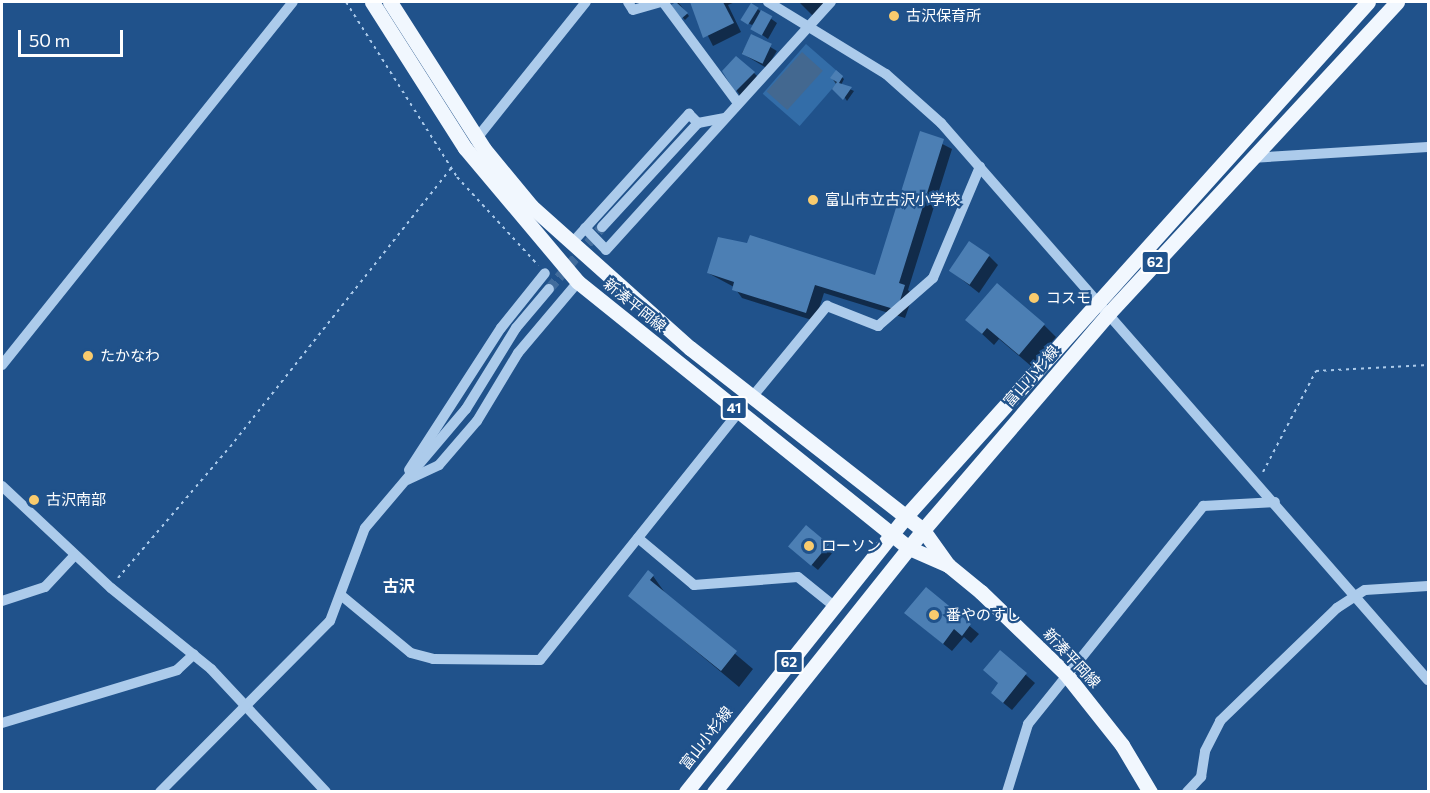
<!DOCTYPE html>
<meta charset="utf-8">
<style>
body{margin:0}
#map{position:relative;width:1430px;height:793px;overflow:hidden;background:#20528b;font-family:Commissioner,"Noto Sans JP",sans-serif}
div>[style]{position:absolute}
.green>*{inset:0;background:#336da8;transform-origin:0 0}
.water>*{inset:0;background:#436890;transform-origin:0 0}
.shadow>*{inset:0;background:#0007;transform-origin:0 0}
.building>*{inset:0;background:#4c7fb4;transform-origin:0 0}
.minor-tunnel>*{height:10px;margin-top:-5px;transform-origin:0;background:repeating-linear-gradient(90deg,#416c9c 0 10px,transparent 0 15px)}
.path>*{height:2px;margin-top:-1px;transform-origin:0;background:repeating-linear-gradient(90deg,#accbeb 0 3px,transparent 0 7.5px)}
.minor>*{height:10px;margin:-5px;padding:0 5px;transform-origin:5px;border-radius:5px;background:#accbeb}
.major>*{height:15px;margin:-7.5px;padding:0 7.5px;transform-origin:7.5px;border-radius:7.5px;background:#f1f7fe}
.dots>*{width:16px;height:16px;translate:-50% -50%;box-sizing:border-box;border:3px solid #20528b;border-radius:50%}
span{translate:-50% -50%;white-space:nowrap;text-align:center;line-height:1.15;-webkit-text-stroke:4.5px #20528b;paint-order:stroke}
.shield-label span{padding:2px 4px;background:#20528b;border:2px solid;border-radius:4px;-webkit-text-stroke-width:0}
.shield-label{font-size:14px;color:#fff;font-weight:700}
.poi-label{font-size:15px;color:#fff}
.left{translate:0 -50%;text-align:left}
.street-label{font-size:15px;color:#fff}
.neighbourhood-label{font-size:16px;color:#fff;font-weight:700}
.frame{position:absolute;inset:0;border:3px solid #fff;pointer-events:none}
.scale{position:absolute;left:18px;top:30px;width:105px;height:27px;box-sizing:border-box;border:3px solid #fff;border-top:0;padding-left:8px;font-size:18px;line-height:21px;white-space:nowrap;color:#fff;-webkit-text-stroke:4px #20528b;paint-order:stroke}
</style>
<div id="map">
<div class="green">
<div style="left:806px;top:44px;width:49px;height:66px;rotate:41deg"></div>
</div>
<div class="water">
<div style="left:802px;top:52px;width:28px;height:53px;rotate:42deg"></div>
</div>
<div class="shadow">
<div style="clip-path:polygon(678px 2px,689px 16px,685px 20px,673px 6px)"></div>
<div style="clip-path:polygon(691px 2px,735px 2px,728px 5px,741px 32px,713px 46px)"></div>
<div style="clip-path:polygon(799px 2px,826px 2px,815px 18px)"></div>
<div style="clip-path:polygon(752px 5px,777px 23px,768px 39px,754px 29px,760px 17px,752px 25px,746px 22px)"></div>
<div style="left:752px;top:36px;width:29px;height:20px;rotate:31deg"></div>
<div style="clip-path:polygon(724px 71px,754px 73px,759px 78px,741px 97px)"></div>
<div style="clip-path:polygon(836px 72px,844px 79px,841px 85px,854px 91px,847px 101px,832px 78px)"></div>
<div style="clip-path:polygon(921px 133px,952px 149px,908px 290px,913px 295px,905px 318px,824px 293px,815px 321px,742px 298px,734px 287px,708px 273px,876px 276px)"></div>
<div style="clip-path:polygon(989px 256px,998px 265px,979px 293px,951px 271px)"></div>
<div style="clip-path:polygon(967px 320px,1044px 325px,1056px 337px,1031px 366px,999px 339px,994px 345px)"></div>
<div style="clip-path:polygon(806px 527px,834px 551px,818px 570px,796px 552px)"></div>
<div style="clip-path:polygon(653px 576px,668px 597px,753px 669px,739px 687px,630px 596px)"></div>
<div style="clip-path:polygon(926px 589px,979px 634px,971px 643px,964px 637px,952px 651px,915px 621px)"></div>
<div style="clip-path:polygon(1000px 652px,1035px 683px,1012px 710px,1001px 701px)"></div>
</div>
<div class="building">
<div style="clip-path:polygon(676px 2px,688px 13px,681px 19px,671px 5px)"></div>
<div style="clip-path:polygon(690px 2px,723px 2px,734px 23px,703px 38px)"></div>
<div style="left:751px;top:3px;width:9px;height:20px;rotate:32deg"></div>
<div style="left:761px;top:10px;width:13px;height:22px;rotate:29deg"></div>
<div style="left:751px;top:34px;width:23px;height:22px;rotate:25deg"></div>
<div style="clip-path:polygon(736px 56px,755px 72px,735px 92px,722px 71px)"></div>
<div style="clip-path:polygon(836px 70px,843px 76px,839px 83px,852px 87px,843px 100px,832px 89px,837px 82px,830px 78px)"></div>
<div style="clip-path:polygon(920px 131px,944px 139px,899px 283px,905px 285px,897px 310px,815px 285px,806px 313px,732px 290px,734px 282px,707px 273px,718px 237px,747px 243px,750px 235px,875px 275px)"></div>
<div style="left:969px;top:241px;width:25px;height:36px;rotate:34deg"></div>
<div style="clip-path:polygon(997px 283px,1045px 324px,1019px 355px,987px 328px,982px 334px,965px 320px)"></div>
<div style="left:806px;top:525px;width:30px;height:28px;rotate:40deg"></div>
<div style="clip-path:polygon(648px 570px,654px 575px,650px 580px,737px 651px,721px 671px,628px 596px)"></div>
<div style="clip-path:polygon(926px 587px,971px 624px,962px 636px,954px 629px,943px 644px,904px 613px)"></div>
<div style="clip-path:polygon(1000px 650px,1027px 673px,1003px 703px,991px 693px,998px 683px,983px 670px)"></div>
</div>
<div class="minor-tunnel">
<div style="left:549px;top:289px;width:82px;rotate:-49.5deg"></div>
</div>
<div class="path">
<div style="left:346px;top:2px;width:207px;rotate:57.6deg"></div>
<div style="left:457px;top:177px;width:120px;rotate:47.4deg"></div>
<div style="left:1263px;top:472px;width:114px;rotate:-62.3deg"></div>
<div style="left:1316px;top:371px;width:112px;rotate:-3.1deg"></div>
<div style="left:118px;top:578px;width:172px;rotate:-49.5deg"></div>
<div style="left:230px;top:447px;width:356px;rotate:-51.6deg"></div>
</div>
<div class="minor">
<div style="left:628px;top:2px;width:9px;rotate:58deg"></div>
<div style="left:633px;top:10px;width:29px;rotate:-16deg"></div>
<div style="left:663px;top:2px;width:126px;rotate:53.4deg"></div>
<div style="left:768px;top:2px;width:138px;rotate:31.4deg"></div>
<div style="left:886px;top:74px;width:74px;rotate:41.7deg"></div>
<div style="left:941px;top:123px;width:740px;rotate:48.84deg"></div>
<div style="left:477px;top:138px;width:174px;rotate:-51.3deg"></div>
<div style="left:1251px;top:158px;width:177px;rotate:-3.6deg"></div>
<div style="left:602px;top:227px;width:142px;rotate:-47.3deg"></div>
<div style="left:698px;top:123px;width:26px;rotate:-11deg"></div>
<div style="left:585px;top:228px;width:30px;rotate:46deg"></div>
<div style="left:606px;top:250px;width:335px;rotate:-47.8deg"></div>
<div style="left:571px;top:244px;width:176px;rotate:-47.8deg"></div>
<div style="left:689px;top:114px;width:13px;rotate:45deg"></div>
<div style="left:2px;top:365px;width:465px;rotate:-51.3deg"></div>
<div style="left:753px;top:396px;width:117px;rotate:-50.6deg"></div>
<div style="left:827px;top:306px;width:55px;rotate:21.4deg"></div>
<div style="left:878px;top:326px;width:73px;rotate:-41.1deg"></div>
<div style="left:933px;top:278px;width:121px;rotate:-67.1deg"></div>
<div style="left:409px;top:470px;width:169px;rotate:-57.1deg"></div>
<div style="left:501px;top:328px;width:70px;rotate:-51.3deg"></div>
<div style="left:407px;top:480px;width:35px;rotate:-25deg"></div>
<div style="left:439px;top:465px;width:58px;rotate:-49.2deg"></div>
<div style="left:477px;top:421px;width:79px;rotate:-58.9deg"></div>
<div style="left:518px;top:353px;width:93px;rotate:-49.8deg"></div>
<div style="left:2px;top:486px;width:149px;rotate:43.1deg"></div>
<div style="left:111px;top:588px;width:129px;rotate:39deg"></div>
<div style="left:211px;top:669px;width:168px;rotate:46.9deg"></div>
<div style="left:638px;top:538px;width:73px;rotate:40deg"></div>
<div style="left:694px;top:585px;width:104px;rotate:-4.4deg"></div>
<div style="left:798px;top:577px;width:46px;rotate:38.9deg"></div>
<div style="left:342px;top:596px;width:89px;rotate:39.6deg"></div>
<div style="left:411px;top:653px;width:23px;rotate:15deg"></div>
<div style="left:433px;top:659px;width:107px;rotate:0.5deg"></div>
<div style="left:540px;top:660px;width:318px;rotate:-51.3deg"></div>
<div style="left:2px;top:601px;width:45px;rotate:-18deg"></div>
<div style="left:45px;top:587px;width:42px;rotate:-46.9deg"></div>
<div style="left:2px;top:723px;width:183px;rotate:-16.8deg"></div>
<div style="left:177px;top:670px;width:23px;rotate:-43deg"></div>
<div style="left:160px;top:792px;width:241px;rotate:-45.2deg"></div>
<div style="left:330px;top:621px;width:99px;rotate:-69.4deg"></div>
<div style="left:365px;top:528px;width:156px;rotate:-49.7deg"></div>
<div style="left:466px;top:409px;width:95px;rotate:-58.3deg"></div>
<div style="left:516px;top:328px;width:51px;rotate:-49.8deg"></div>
<div style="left:1007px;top:792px;width:71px;rotate:-72.8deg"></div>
<div style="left:1028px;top:724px;width:280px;rotate:-51.2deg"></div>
<div style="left:1203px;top:506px;width:72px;rotate:-3.2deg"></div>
<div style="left:1187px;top:792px;width:21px;rotate:-47deg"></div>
<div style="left:1201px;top:777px;width:26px;rotate:-81deg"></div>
<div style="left:1205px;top:751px;width:34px;rotate:-63deg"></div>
<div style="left:1220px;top:721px;width:163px;rotate:-44deg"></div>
<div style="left:1337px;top:608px;width:33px;rotate:-33deg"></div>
<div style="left:1365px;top:590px;width:63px;rotate:-3.6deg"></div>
</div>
<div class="major">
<div style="left:372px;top:2px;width:173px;rotate:57.5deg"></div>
<div style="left:465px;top:148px;width:175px;rotate:49.9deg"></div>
<div style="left:578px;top:282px;width:425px;rotate:38.8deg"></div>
<div style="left:909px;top:548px;width:43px;rotate:23.6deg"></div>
<div style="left:948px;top:565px;width:43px;rotate:39.3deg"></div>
<div style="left:981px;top:592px;width:117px;rotate:44deg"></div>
<div style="left:1065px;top:673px;width:92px;rotate:51.6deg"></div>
<div style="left:1122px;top:745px;width:55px;rotate:59.2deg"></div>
<div style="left:390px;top:2px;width:174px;rotate:57.4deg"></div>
<div style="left:484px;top:149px;width:74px;rotate:50.5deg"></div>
<div style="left:531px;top:206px;width:213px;rotate:41.8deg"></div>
<div style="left:690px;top:348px;width:296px;rotate:38deg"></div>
<div style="left:923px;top:530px;width:43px;rotate:54.5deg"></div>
<div style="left:686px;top:792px;width:353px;rotate:-51.4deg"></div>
<div style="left:906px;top:516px;width:691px;rotate:-48.05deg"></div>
<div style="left:714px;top:792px;width:335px;rotate:-51.4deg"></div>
<div style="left:923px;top:530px;width:286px;rotate:-49.4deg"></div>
<div style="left:1109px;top:313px;width:424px;rotate:-47.2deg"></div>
</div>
<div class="dots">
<div style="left:894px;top:16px;background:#f9cb6d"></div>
<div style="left:813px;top:200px;background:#f9cb6d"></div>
<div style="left:1034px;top:298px;background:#f9cb6d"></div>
<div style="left:88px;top:356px;background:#f9cb6d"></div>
<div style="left:34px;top:500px;background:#f9cb6d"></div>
<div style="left:809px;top:546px;background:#f9cb6d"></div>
<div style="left:934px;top:615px;background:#f9cb6d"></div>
</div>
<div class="shield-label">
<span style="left:1155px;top:262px">62</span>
<span style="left:734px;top:408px">41</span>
<span style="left:789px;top:662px">62</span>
</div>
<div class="poi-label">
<span class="left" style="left:906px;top:16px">古沢保育所</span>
<span class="left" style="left:825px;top:200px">富山市立古沢小学校</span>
<span class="left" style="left:1046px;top:298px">コスモ</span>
<span class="left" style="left:100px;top:356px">たかなわ</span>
<span class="left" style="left:46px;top:500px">古沢南部</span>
<span class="left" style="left:821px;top:546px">ローソン</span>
<span class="left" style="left:946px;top:615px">番やのすし</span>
</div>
<div class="street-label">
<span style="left:635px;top:305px;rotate:39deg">新湊平岡線</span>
<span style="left:1031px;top:376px;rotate:-49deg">富山小杉線</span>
<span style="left:1072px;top:658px;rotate:47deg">新湊平岡線</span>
<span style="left:706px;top:738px;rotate:-52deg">富山小杉線</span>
</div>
<div class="neighbourhood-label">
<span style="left:399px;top:586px">古沢</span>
</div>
<div class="frame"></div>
<div class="scale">50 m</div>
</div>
